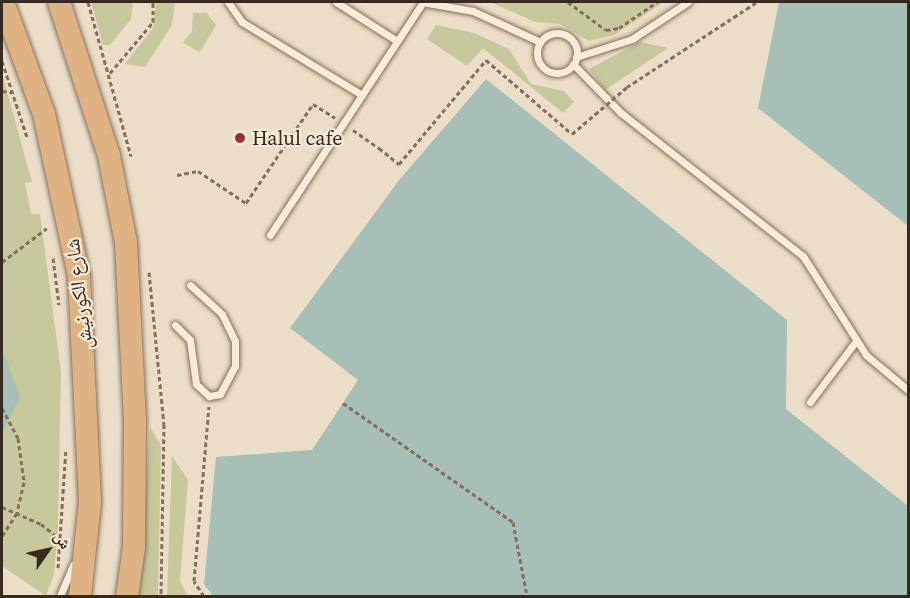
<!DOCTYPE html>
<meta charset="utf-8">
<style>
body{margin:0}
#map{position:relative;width:910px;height:598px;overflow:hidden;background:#ebdec8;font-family:"Source Serif 4","Noto Naskh Arabic",serif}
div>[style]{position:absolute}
.green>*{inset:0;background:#c7c89c}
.water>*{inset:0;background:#a8bfb7}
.path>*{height:3px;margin-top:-1.5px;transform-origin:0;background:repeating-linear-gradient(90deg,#85705e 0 4.5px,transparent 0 7.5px)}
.roads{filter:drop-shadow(0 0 2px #85705e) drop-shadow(0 0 2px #85705e)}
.service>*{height:7px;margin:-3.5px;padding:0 3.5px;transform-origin:3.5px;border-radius:3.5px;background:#f6ecda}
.service>.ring{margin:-3.5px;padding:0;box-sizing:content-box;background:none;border:7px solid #f6ecda;border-radius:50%}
.trunk>*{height:22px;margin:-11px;padding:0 11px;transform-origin:11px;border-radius:11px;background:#deb282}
.path-bridge>*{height:3px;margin-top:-1.5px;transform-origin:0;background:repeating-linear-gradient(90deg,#85705e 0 4.5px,transparent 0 7.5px)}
.dots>*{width:16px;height:16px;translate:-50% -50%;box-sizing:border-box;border:3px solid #f3e9d7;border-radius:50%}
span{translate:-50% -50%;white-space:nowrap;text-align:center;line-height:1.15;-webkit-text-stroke:4.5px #f3e9d7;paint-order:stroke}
.poi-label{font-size:20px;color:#372a21}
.left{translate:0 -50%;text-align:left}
.street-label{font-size:20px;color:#372a21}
.frame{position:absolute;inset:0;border:3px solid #372a21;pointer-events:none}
.north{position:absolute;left:18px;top:520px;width:60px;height:60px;-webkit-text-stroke:4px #f3e9d7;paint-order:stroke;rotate:56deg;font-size:16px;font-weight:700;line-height:24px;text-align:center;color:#372a21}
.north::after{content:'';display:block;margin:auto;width:21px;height:27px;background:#372a21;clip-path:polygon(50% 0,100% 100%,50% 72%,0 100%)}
</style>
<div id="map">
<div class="green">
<div style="clip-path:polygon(91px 2px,133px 2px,131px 19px,110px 45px,103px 45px)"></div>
<div style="clip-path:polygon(156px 2px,175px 2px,172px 25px,145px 67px,125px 64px,153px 28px)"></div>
<div style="clip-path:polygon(490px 2px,664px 2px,614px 35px,589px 41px,560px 24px,535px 22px)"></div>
<div style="clip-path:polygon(193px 13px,207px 13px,216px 25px,200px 52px,183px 43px,192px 31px)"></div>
<div style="clip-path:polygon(436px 25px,474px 33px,509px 49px,531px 84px,564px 91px,574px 102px,563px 113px,483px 48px,467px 66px,427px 39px)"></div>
<div style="clip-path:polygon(640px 42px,668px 48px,605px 90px,589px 69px)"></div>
<div style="clip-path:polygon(2px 73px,32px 182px,25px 183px,31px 214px,40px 214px,61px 372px,58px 524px,54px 574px,46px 596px,2px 566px)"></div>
<div style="clip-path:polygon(150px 427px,161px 445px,158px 596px,139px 596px)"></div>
<div style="clip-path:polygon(172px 456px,188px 480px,180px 581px,188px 596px,167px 596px)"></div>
</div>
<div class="water">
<div style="clip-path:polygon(779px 2px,908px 2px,908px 226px,758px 108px)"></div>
<div style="clip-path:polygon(486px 79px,787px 320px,786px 409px,908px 506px,908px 596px,213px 596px,204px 584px,216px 457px,312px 450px,358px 380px,290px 328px,400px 179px)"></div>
<div style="clip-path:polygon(2px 348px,20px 397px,2px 435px)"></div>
</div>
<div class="path">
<div style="left:88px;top:2px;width:160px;rotate:74.4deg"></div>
<div style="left:568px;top:2px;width:47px;rotate:36.4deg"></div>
<div style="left:606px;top:30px;width:13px;rotate:-9deg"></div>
<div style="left:619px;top:28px;width:46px;rotate:-34.4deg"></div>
<div style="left:2px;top:61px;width:80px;rotate:71.8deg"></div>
<div style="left:110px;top:73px;width:67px;rotate:-49.9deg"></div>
<div style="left:153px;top:22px;width:20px;rotate:-90deg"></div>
<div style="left:2px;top:91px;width:10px;rotate:6deg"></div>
<div style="left:353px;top:130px;width:32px;rotate:35deg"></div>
<div style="left:177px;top:175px;width:21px;rotate:-11deg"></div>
<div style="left:198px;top:171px;width:58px;rotate:33.7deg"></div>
<div style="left:246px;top:203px;width:120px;rotate:-55.9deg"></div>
<div style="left:313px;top:104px;width:26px;rotate:32deg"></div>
<div style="left:53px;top:258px;width:47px;rotate:82.7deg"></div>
<div style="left:2px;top:262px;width:56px;rotate:-37.1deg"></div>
<div style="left:149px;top:272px;width:153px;rotate:84.4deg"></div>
<div style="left:164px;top:424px;width:172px;rotate:91deg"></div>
<div style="left:343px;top:403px;width:208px;rotate:35deg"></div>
<div style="left:513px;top:522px;width:75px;rotate:79.3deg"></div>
<div style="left:2px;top:408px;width:34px;rotate:62deg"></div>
<div style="left:18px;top:438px;width:44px;rotate:82.2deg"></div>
<div style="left:24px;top:482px;width:32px;rotate:103deg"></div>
<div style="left:17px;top:513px;width:27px;rotate:123deg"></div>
<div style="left:2px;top:507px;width:43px;rotate:23.6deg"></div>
<div style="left:41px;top:524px;width:24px;rotate:38deg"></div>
<div style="left:58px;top:568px;width:119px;rotate:-86.2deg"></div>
<div style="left:204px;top:596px;width:18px;rotate:-124deg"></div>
<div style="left:194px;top:581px;width:175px;rotate:-85.1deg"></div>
</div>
<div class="roads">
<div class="service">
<div style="left:228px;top:2px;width:24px;rotate:55deg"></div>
<div style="left:242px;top:22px;width:140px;rotate:31.3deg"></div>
<div style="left:336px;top:2px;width:72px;rotate:32.6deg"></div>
<div style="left:422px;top:2px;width:52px;rotate:10deg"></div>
<div style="left:473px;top:11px;width:74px;rotate:24.8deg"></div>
<div class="ring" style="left:537px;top:33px;width:33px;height:33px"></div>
<div style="left:576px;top:57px;width:59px;rotate:-17.8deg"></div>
<div style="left:632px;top:39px;width:67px;rotate:-33.5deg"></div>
<div style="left:573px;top:64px;width:69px;rotate:45.6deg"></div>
<div style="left:621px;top:113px;width:231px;rotate:38.2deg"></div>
<div style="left:803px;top:256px;width:117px;rotate:57.5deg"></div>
<div style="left:866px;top:355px;width:55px;rotate:39.8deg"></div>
<div style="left:270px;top:235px;width:279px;rotate:-56.7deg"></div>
<div style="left:175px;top:325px;width:21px;rotate:45deg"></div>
<div style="left:190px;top:340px;width:44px;rotate:82.2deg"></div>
<div style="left:196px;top:384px;width:18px;rotate:43deg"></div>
<div style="left:209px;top:396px;width:11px;rotate:-10deg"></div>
<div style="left:220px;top:394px;width:32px;rotate:-62deg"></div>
<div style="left:235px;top:366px;width:25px;rotate:-90deg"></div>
<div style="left:235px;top:341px;width:30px;rotate:-116deg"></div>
<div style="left:222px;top:314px;width:43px;rotate:-137.8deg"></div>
<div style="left:810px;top:402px;width:76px;rotate:-53deg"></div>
<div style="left:60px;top:596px;width:34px;rotate:-67deg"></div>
</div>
<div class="trunk">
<div style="left:3px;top:2px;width:119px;rotate:69.9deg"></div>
<div style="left:44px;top:114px;width:166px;rotate:77.8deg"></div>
<div style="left:79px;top:276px;width:226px;rotate:87.2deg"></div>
<div style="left:90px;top:502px;width:95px;rotate:96.1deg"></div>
<div style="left:59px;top:2px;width:162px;rotate:72deg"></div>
<div style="left:109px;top:156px;width:89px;rotate:78.9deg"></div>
<div style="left:126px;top:243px;width:177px;rotate:87.1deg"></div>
<div style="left:135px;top:420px;width:127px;rotate:90.5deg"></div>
<div style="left:134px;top:547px;width:49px;rotate:98.1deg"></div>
</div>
</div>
<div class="path-bridge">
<div style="left:379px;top:148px;width:26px;rotate:39deg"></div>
<div style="left:399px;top:164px;width:136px;rotate:-50.1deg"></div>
<div style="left:486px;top:60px;width:113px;rotate:40.7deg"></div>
<div style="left:572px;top:134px;width:72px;rotate:-40.5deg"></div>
<div style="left:627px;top:87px;width:155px;rotate:-33.2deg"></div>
</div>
<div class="dots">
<div style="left:240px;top:138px;background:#90333b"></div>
</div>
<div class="poi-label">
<span class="left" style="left:252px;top:138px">Halul cafe</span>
</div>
<div class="street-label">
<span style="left:79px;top:294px;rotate:-97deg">شارع الكورنيش</span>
</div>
<div class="frame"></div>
<div class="north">ش</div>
</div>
